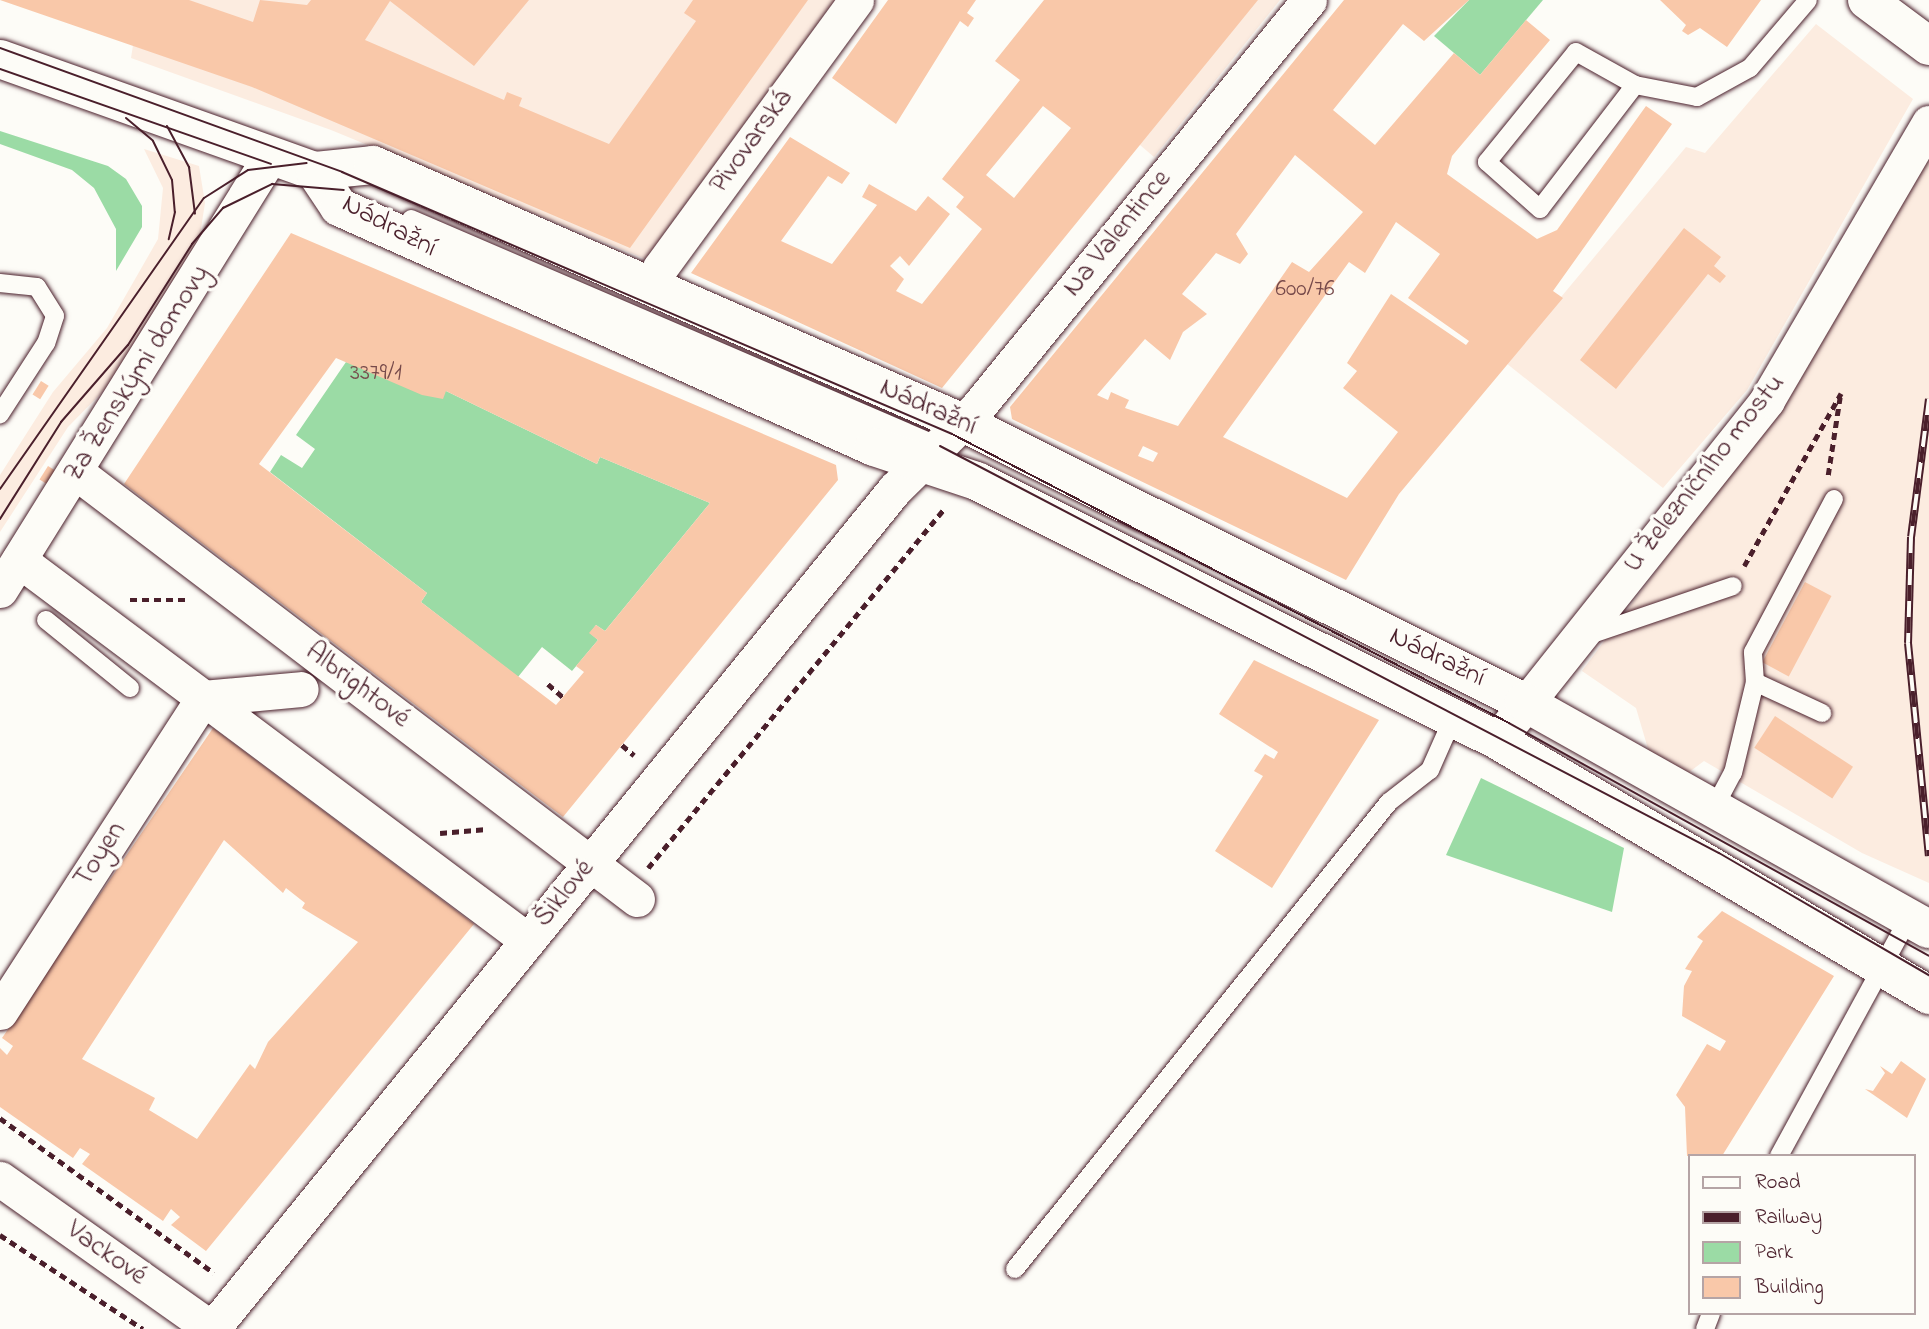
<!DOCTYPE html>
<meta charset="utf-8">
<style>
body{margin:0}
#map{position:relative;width:1929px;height:1329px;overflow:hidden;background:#fdfcf7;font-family:"Indie Flower",sans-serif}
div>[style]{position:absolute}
.built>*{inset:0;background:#fcece0}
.green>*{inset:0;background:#9bdba5}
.building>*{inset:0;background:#f9c8a9;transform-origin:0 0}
.path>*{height:4.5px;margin-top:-2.25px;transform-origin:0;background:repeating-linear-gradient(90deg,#4a1f2b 0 7px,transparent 0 12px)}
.roads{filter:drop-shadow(0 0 2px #4a1f2b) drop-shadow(0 0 2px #4a1f2b)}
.lane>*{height:18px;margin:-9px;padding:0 9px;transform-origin:9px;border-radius:9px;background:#fdfcf7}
.street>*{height:35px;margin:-17.5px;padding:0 17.5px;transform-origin:17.5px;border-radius:17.5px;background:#fdfcf7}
.secondary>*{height:38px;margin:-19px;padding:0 19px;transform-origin:19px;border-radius:19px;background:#fdfcf7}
.tram>*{height:2px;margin:-1px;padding:0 1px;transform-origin:1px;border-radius:1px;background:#4a1f2b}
.rail>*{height:8px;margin-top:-4px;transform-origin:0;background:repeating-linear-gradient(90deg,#fdfcf7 0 16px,#4a1f2b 0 32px);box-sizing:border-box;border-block:2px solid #4a1f2b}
span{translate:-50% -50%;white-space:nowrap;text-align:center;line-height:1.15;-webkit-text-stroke:7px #fdfcf7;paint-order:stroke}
.number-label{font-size:24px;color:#76494a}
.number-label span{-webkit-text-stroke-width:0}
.street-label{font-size:28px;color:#4a1f2b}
.legend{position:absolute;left:1688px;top:1154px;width:228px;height:161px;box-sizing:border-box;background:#fdfcf7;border:2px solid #b5a4a5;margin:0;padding:9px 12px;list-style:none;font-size:21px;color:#4a1f2b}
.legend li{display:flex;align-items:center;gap:14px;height:35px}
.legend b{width:35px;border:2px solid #b5a4a5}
</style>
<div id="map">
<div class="built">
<div style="clip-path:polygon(140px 0,835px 0,648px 260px,331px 130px,131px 58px)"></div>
<div style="clip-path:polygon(1084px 0,1280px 0,1154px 157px,1126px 133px)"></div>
<div style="clip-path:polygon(1816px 24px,1913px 99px,1747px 390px,1663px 488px,1506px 363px,1686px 147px,1705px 153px)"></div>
<div style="clip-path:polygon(144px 149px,199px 166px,205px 203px,198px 248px,115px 379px,68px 427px,0 532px,0 475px,53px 392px,107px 328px,158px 239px,163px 188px)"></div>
<div style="clip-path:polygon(1929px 159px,1929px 883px,1862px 853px,1704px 761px,1684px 776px,1651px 759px,1636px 708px,1582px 671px,1790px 391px)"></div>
</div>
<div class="green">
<div style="clip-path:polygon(1469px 0,1543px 0,1480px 75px,1434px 36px)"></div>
<div style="clip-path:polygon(0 131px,108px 166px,126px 179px,142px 206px,142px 227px,116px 271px,116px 229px,94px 188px,72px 170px,0 144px)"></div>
<div style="clip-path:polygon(346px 362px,446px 391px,597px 464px,600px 457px,710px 503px,605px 631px,596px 625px,590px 633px,598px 640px,572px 671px,542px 647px,518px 677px,421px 602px,427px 593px,270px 472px,281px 455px,302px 468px,315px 449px,296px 435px)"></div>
<div style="clip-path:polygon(1481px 778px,1624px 848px,1612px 912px,1446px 855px)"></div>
</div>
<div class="building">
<div style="clip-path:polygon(0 0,189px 0,253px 22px,260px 0,307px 5px,311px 0,529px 0,474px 66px,390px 1px,365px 40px,504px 100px,507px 92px,522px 98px,519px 106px,609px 144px,696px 21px,684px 13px,693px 0,808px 0,630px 248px,252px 87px)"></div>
<div style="clip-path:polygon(888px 0,976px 0,967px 13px,974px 18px,968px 27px,960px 21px,896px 124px,832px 78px)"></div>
<div style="clip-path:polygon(evenodd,1044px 0,1258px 0,942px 388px,691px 273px,790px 137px,850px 173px,842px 184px,828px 176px,781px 241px,832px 264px,877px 205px,862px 197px,869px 184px,916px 211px,928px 196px,950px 214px,909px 266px,900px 256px,890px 266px,904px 279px,896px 291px,922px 304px,982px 229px,956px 207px,964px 197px,942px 179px,1020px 80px,995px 61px,1044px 0,1043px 106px,1071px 128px,1014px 198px,986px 175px,1043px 106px)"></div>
<div style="clip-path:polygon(evenodd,1344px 0,1469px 0,1424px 41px,1403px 24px,1333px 110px,1375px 145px,1454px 53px,1480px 75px,1526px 20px,1550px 40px,1452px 156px,1447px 174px,1537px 239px,1557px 230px,1646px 106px,1672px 124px,1553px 291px,1563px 298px,1399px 494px,1346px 580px,1012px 419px,1010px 407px,1344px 0,1295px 155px,1363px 212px,1309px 272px,1292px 262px,1178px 426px,1125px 408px,1129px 400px,1111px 392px,1108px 400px,1097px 395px,1145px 339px,1170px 360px,1183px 332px,1207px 314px,1182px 294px,1216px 253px,1240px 264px,1248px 254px,1236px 234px,1295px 155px,1344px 0,1396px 222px,1440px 254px,1408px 298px,1469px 341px,1466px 345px,1391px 294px,1347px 363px,1357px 371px,1343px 388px,1398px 432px,1347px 498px,1223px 437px,1349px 262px,1365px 273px,1396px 222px,1344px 0,1143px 446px,1158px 453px,1153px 462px,1138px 456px,1143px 446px)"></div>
<div style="clip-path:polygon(1660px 0,1761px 0,1727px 47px,1700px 28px,1688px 35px,1682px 31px,1686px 25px)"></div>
<div style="clip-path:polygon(1684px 228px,1721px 257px,1714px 266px,1726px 276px,1720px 283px,1708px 274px,1616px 389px,1580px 360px)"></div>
<div style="clip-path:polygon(evenodd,291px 233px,836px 465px,838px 480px,563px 817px,124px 484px,291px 233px,336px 358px,422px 395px,443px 399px,446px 391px,597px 464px,600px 457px,710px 503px,605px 631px,596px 625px,589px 633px,598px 640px,576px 666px,584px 672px,556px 705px,421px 602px,427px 593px,259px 464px,336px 358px)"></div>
<div style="left:41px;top:381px;width:9px;height:16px;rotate:32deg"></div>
<div style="left:48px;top:466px;width:9px;height:16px;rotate:32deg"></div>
<div style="left:1805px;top:582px;width:30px;height:91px;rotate:28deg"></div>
<div style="clip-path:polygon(1254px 660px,1379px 720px,1272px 888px,1215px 851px,1263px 776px,1254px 771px,1265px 754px,1274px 759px,1278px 752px,1219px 714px)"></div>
<div style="left:1775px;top:716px;width:93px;height:38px;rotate:33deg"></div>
<div style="clip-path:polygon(evenodd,213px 728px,474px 924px,206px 1251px,171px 1225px,180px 1217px,171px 1209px,163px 1221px,82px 1164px,90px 1154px,80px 1148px,73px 1158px,0 1107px,0 1048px,7px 1055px,13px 1046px,2px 1038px,213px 728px,224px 840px,283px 893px,286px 888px,305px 903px,302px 908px,358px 942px,268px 1042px,255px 1069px,250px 1064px,197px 1139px,149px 1110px,155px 1098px,82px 1059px,224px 840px)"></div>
<div style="clip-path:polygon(1722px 911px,1834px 976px,1722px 1156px,1687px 1156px,1685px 1107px,1676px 1095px,1707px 1044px,1720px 1051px,1726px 1041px,1682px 1016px,1684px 986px,1692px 971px,1685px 969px,1703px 941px,1697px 937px)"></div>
<div style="clip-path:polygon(1901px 1061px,1926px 1079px,1907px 1118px,1865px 1089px,1873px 1091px,1885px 1073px,1880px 1066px,1892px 1074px)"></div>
</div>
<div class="path">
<div style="left:1828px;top:475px;width:79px;rotate:-81.3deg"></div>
<div style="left:1744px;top:566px;width:198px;rotate:-60.7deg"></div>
<div style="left:130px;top:600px;width:57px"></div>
<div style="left:548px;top:684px;width:20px;rotate:41deg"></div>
<div style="left:622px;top:745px;width:16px;rotate:40deg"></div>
<div style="left:440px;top:833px;width:47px;rotate:-4.9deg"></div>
<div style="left:648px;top:868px;width:465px;rotate:-50.5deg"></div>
<div style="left:0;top:1118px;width:264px;rotate:35.9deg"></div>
<div style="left:0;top:1235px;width:171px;rotate:33.3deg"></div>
</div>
<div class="roads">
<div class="lane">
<div style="left:1635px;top:85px;width:156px;rotate:127.5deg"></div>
<div style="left:1540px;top:209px;width:71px;rotate:-138.4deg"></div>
<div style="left:1487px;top:162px;width:141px;rotate:-51deg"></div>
<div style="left:1576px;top:52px;width:68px;rotate:29.2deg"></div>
<div style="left:1635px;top:85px;width:63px;rotate:11deg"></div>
<div style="left:1697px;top:97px;width:60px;rotate:-28.7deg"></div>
<div style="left:1750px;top:68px;width:89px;rotate:-49.5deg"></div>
<div style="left:411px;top:219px;width:577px;rotate:23.28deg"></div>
<div style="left:0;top:283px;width:37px;rotate:6deg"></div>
<div style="left:37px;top:287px;width:34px;rotate:58deg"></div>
<div style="left:55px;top:316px;width:28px;rotate:108deg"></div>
<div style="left:46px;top:343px;width:85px;rotate:122.9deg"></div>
<div style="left:46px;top:620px;width:108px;rotate:39deg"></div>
<div style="left:1586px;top:636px;width:155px;rotate:-18.8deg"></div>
<div style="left:1755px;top:682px;width:74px;rotate:24.8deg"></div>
<div style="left:1714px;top:808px;width:40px;rotate:-62deg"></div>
<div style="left:1733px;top:773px;width:94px;rotate:-76.4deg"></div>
<div style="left:1755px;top:682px;width:30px;rotate:-94deg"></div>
<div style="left:1753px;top:652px;width:173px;rotate:-62.1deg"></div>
<div style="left:1779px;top:1156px;width:271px;rotate:-61.4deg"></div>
<div style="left:1015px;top:1269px;width:598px;rotate:-51.31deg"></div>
<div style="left:1389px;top:802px;width:52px;rotate:-38deg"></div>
<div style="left:1430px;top:770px;width:57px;rotate:-66.1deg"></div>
<div style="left:1705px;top:1329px;width:17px;rotate:-69deg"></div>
</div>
<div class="street">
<div style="left:652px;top:287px;width:21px;rotate:-67deg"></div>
<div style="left:660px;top:268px;width:332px;rotate:-53.8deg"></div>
<div style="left:76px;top:472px;width:705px;rotate:37.28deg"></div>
<div style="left:19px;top:560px;width:634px;rotate:36.8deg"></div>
<div style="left:0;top:590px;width:513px;rotate:-58.08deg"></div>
<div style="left:203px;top:698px;width:98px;rotate:-5.2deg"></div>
<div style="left:1497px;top:740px;width:434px;rotate:-51.5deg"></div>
<div style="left:1767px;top:400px;width:321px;rotate:-59.7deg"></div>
<div style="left:0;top:1012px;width:374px;rotate:-57.1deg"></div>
<div style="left:0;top:1179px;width:260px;rotate:35.3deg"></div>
<div style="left:212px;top:1329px;width:1083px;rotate:-50.89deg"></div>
<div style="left:895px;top:489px;width:115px;rotate:-44.6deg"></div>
<div style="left:977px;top:408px;width:526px;rotate:-50.86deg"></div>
</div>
<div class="secondary">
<div style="left:1867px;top:0;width:77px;rotate:36.6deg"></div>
<div style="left:0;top:59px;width:334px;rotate:19.6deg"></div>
<div style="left:315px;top:171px;width:58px;rotate:-5.9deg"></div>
<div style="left:373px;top:165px;width:644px;rotate:23.62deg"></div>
<div style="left:963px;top:423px;width:627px;rotate:26.44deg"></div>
<div style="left:1524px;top:702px;width:464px;rotate:29.3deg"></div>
<div style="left:315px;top:171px;width:43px;rotate:56.3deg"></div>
<div style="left:339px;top:207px;width:586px;rotate:24.16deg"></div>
<div style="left:874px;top:447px;width:108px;rotate:18.4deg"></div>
<div style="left:976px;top:481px;width:582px;rotate:26.43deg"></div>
<div style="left:1497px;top:740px;width:502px;rotate:30.55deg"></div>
</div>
</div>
<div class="tram">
<div style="left:0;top:48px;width:364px;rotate:19.9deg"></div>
<div style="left:342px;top:172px;width:664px;rotate:23.24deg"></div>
<div style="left:952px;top:434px;width:628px;rotate:27.42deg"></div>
<div style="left:1509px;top:723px;width:480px;rotate:29deg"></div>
<div style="left:0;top:69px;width:287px;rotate:19.3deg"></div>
<div style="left:126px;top:118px;width:35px;rotate:40deg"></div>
<div style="left:153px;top:141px;width:43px;rotate:64deg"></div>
<div style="left:172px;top:180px;width:32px;rotate:85deg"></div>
<div style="left:175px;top:212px;width:28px;rotate:103deg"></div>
<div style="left:167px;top:126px;width:47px;rotate:61.8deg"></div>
<div style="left:189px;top:167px;width:47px;rotate:82.7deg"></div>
<div style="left:940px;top:446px;width:879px;rotate:27.59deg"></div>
<div style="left:1719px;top:853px;width:243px;rotate:30.2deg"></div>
<div style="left:0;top:489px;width:355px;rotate:-55deg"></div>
<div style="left:204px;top:198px;width:52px;rotate:-32.5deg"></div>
<div style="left:248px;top:170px;width:59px;rotate:-6.8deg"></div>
<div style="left:0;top:519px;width:115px;rotate:-57.8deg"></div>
<div style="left:61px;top:422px;width:102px;rotate:-49deg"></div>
<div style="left:128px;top:345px;width:120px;rotate:-57.6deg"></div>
<div style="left:192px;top:244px;width:48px;rotate:-49.3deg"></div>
<div style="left:223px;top:208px;width:55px;rotate:-26.1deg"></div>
<div style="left:272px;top:184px;width:72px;rotate:4.8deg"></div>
</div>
<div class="rail">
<div style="left:1929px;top:399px;width:139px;rotate:97.4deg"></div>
<div style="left:1911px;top:537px;width:106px;rotate:91.6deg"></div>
<div style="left:1908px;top:643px;width:214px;rotate:84.4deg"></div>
</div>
<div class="number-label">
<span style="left:1305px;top:290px">600/76</span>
<span style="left:376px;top:374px">3379/1</span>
</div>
<div class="street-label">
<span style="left:752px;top:142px;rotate:-54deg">Pivovarská</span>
<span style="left:389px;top:227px;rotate:28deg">Nádražní</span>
<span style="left:1118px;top:234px;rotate:-51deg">Na Valentince</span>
<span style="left:138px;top:374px;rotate:-58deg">Za Ženskými domovy</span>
<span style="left:928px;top:408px;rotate:24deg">Nádražní</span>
<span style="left:1705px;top:474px;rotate:-52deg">U Železničního mostu</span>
<span style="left:1437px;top:658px;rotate:26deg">Nádražní</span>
<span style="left:357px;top:686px;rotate:37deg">Albrightové</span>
<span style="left:101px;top:855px;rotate:-57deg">Toyen</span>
<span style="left:565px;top:894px;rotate:-51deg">Šiklové</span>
<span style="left:106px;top:1254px;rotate:35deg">Vackové</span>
</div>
<ul class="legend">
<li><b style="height:9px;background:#fdfcf7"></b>Road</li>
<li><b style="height:9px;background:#4a1f2b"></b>Railway</li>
<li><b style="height:19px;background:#9bdba5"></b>Park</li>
<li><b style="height:19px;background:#f9c8a9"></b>Building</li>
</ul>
</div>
